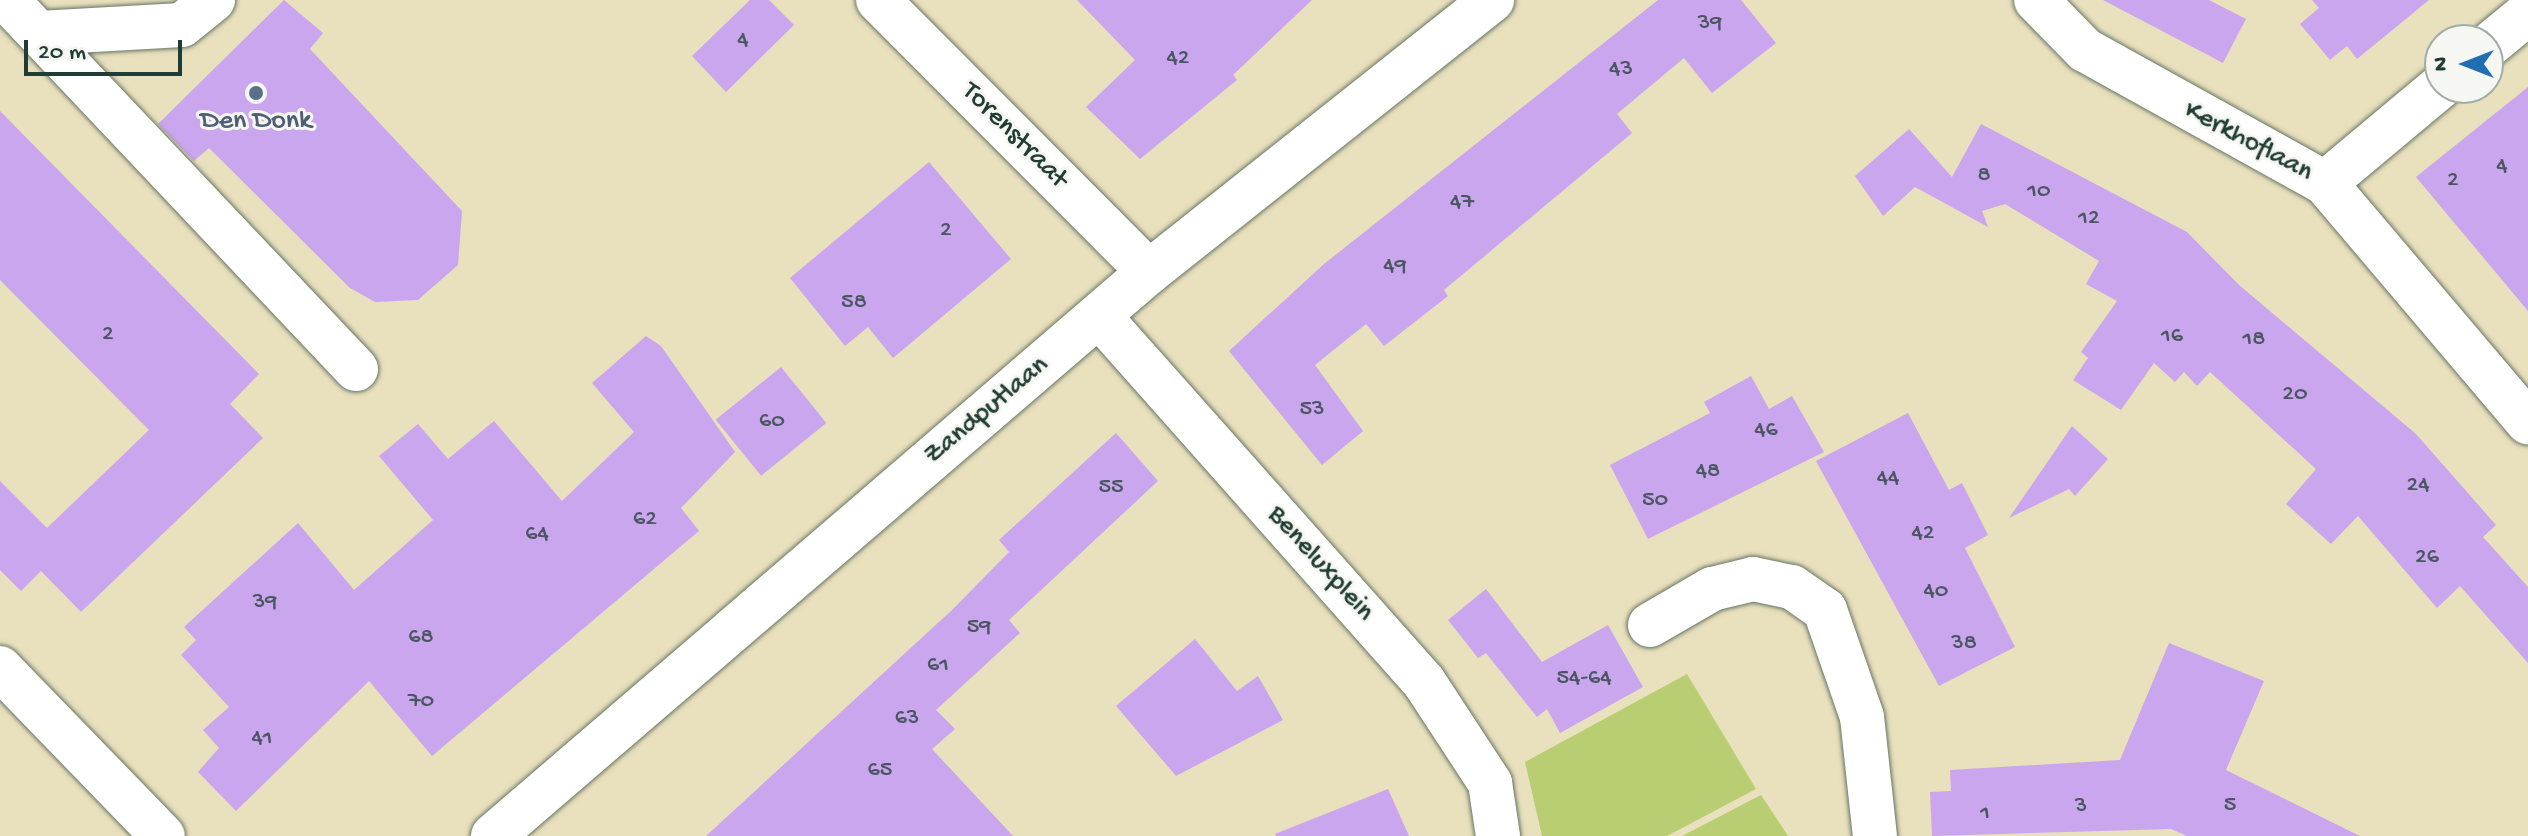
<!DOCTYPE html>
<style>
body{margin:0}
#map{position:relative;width:2528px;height:836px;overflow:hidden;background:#e9e0bd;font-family:"Gochi Hand",sans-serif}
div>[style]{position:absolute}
.green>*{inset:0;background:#b9ce72}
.building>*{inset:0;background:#caa6ee;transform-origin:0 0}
.roads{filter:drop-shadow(0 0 2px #667664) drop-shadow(0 0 2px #667664)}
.minor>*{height:44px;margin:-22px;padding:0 22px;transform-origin:22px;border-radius:22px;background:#fff}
.dots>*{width:22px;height:22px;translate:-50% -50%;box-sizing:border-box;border:4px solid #f6f6f2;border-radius:50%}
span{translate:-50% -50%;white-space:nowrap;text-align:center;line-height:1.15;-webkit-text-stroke:6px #f6f6f2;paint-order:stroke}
.number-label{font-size:24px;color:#4a5762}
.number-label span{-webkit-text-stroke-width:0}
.service-label{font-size:28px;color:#4e5e75}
.street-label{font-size:28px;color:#1f3d34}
.north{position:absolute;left:2424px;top:24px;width:80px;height:80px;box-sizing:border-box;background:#f6f6f2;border:2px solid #a0aca6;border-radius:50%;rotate:270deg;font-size:22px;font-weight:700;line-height:32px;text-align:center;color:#1f3d34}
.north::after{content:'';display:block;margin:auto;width:28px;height:36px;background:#1f6fb2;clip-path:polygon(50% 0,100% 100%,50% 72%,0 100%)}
.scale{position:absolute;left:24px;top:40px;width:158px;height:36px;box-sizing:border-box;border:4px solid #1f3d34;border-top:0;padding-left:10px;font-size:24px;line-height:28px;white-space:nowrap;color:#1f3d34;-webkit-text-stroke:6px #f6f6f2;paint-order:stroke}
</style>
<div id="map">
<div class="green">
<div style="clip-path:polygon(1687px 674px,1756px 789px,1667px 836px,1542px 836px,1525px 762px)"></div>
<div style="clip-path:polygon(1761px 795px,1788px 836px,1682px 836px)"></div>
</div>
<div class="building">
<div style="clip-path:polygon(284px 0,323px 33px,310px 49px,462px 211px,458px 265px,418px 300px,375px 302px,350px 288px,209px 148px,194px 161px,158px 124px)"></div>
<div style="clip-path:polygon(750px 0,769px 0,794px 25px,726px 92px,692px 56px)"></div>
<div style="clip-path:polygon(1077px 0,1312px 0,1233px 75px,1237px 80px,1140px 159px,1086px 107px,1135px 60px)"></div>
<div style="clip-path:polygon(1658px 0,1741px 0,1776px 43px,1712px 93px,1684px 58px,1617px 114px,1632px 133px,1444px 290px,1448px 296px,1384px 346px,1366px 324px,1315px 365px,1363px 431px,1322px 465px,1229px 351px,1324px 264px)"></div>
<div style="clip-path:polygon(2103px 0,2209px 0,2246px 19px,2223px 63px)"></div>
<div style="clip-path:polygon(2312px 0,2429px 0,2357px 59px,2347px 46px,2330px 60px,2300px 24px,2319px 8px)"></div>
<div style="clip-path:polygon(2528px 87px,2528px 311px,2416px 177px)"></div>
<div style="clip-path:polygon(0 111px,259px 374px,230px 404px,263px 438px,81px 612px,41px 571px,21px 591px,0 570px,0 481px,47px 528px,149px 430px,0 280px)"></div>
<div style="clip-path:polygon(1981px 124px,2187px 232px,2239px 285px,2416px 434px,2496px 525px,2483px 537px,2528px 587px,2528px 663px,2460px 586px,2437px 608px,2358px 516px,2331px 544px,2286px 504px,2316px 469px,2210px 372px,2197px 386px,2184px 372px,2175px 382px,2154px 363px,2121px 410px,2073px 380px,2088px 358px,2081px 352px,2117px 301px,2086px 284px,2099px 261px,2005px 204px,1982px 211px,1988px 227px,1915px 187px,1883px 216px,1855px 176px,1909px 129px,1952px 177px)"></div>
<div style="clip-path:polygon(929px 162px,1011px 259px,893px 358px,868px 327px,845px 346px,790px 278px)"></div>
<div style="clip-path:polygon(646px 336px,661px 346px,735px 452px,681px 508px,699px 531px,432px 756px,369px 681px,236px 811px,198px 772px,219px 748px,203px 730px,229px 707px,181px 655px,196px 640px,184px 627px,298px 523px,354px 590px,433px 520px,379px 456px,418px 424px,448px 459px,494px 421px,562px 501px,634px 432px,592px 383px)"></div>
<div style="left:781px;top:367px;width:72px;height:84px;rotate:51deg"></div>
<div style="clip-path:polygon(1751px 376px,1769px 409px,1792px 396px,1824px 452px,1648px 539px,1610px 465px,1710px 413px,1704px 402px)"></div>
<div style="clip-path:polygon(1908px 413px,1949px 490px,1962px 483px,1988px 535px,1965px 548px,2015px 647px,1939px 686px,1816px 461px)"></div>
<div style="clip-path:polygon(2072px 426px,2108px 459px,2075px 496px,2069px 489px,2009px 518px)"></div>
<div style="clip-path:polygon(1116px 433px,1158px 481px,1009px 620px,1020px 633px,936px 710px,955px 729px,932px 749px,1013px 836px,706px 836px,952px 610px,1009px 552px,999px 540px)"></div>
<div style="clip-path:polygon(1486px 589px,1542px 662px,1608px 625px,1643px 687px,1560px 733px,1547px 709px,1537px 717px,1486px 653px,1478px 658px,1448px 620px)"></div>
<div style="clip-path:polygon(1195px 639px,1237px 691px,1258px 676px,1283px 720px,1176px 776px,1116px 706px)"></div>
<div style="clip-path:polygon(2169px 643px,2264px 681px,2226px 770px,2360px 836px,2187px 836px,2171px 829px,1932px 836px,1930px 792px,1951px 791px,1950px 770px,2120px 760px)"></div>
<div style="clip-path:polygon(1388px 789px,1409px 836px,1276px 836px,1275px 834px)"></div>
</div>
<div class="roads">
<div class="minor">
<div style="left:7px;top:0;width:508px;rotate:46.6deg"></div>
<div style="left:878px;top:0;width:384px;rotate:45.1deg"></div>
<div style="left:2036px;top:0;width:70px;rotate:45.6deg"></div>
<div style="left:2085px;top:50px;width:274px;rotate:29deg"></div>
<div style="left:2325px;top:183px;width:314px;rotate:49.7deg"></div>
<div style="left:39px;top:33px;width:143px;rotate:-3.2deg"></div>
<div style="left:182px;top:25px;width:40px;rotate:-39deg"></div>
<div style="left:2488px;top:46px;width:52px;rotate:-39.5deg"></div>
<div style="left:2325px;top:183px;width:150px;rotate:-39.9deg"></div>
<div style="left:1099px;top:316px;width:489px;rotate:48.4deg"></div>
<div style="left:1424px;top:682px;width:121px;rotate:56.8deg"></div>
<div style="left:1490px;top:783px;width:54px;rotate:81.4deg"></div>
<div style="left:1650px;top:625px;width:72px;rotate:-30.1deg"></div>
<div style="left:1712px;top:589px;width:42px;rotate:-13.7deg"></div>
<div style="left:1753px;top:579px;width:40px;rotate:12deg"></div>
<div style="left:1792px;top:587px;width:40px;rotate:34.9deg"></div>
<div style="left:1825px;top:610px;width:113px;rotate:70.9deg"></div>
<div style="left:1862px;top:717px;width:120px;rotate:83.8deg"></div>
<div style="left:0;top:668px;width:234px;rotate:45.9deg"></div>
<div style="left:493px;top:836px;width:865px;rotate:-40.69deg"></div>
<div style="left:1149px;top:272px;width:438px;rotate:-38.4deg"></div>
</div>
</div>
<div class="dots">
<div style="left:256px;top:93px;background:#5c6f8a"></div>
</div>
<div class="number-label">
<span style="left:1710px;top:24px">39</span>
<span style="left:743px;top:41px">4</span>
<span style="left:1178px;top:59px">42</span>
<span style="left:1621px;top:70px">43</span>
<span style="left:2502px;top:167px">4</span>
<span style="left:1984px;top:176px">8</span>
<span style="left:2453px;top:181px">2</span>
<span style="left:2039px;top:192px">10</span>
<span style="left:1462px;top:203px">47</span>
<span style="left:2089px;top:219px">12</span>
<span style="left:946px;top:231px">2</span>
<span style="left:1395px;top:267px">49</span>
<span style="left:854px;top:303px">58</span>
<span style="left:108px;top:335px">2</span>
<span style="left:2172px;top:337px">16</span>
<span style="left:2254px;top:340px">18</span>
<span style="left:2295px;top:395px">20</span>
<span style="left:1312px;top:410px">53</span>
<span style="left:772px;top:422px">60</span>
<span style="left:1766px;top:431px">46</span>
<span style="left:1708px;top:472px">48</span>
<span style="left:1888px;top:479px">44</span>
<span style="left:2418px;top:486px">24</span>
<span style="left:1111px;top:488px">55</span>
<span style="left:1655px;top:501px">50</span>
<span style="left:645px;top:520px">62</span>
<span style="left:1923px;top:534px">42</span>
<span style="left:537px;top:535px">64</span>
<span style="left:2427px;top:558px">26</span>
<span style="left:1936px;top:592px">40</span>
<span style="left:265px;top:603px">39</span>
<span style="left:979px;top:628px">59</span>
<span style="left:421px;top:638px">68</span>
<span style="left:1964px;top:644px">38</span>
<span style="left:938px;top:666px">61</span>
<span style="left:1584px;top:679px">54-64</span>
<span style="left:421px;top:702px">70</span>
<span style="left:907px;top:719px">63</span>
<span style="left:262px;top:739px">41</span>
<span style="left:880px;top:771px">65</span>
<span style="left:2230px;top:806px">5</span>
<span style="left:2081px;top:807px">3</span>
<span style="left:1985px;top:814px">1</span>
</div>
<div class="service-label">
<span style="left:256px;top:122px">Den Donk</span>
</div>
<div class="street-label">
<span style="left:1014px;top:136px;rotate:45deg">Torenstraat</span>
<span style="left:2248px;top:142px;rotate:28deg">Kerkhoflaan</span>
<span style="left:987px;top:411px;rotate:-40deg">Zandputlaan</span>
<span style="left:1320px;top:564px;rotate:48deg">Beneluxplein</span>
</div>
<div class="north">N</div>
<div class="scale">20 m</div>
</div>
